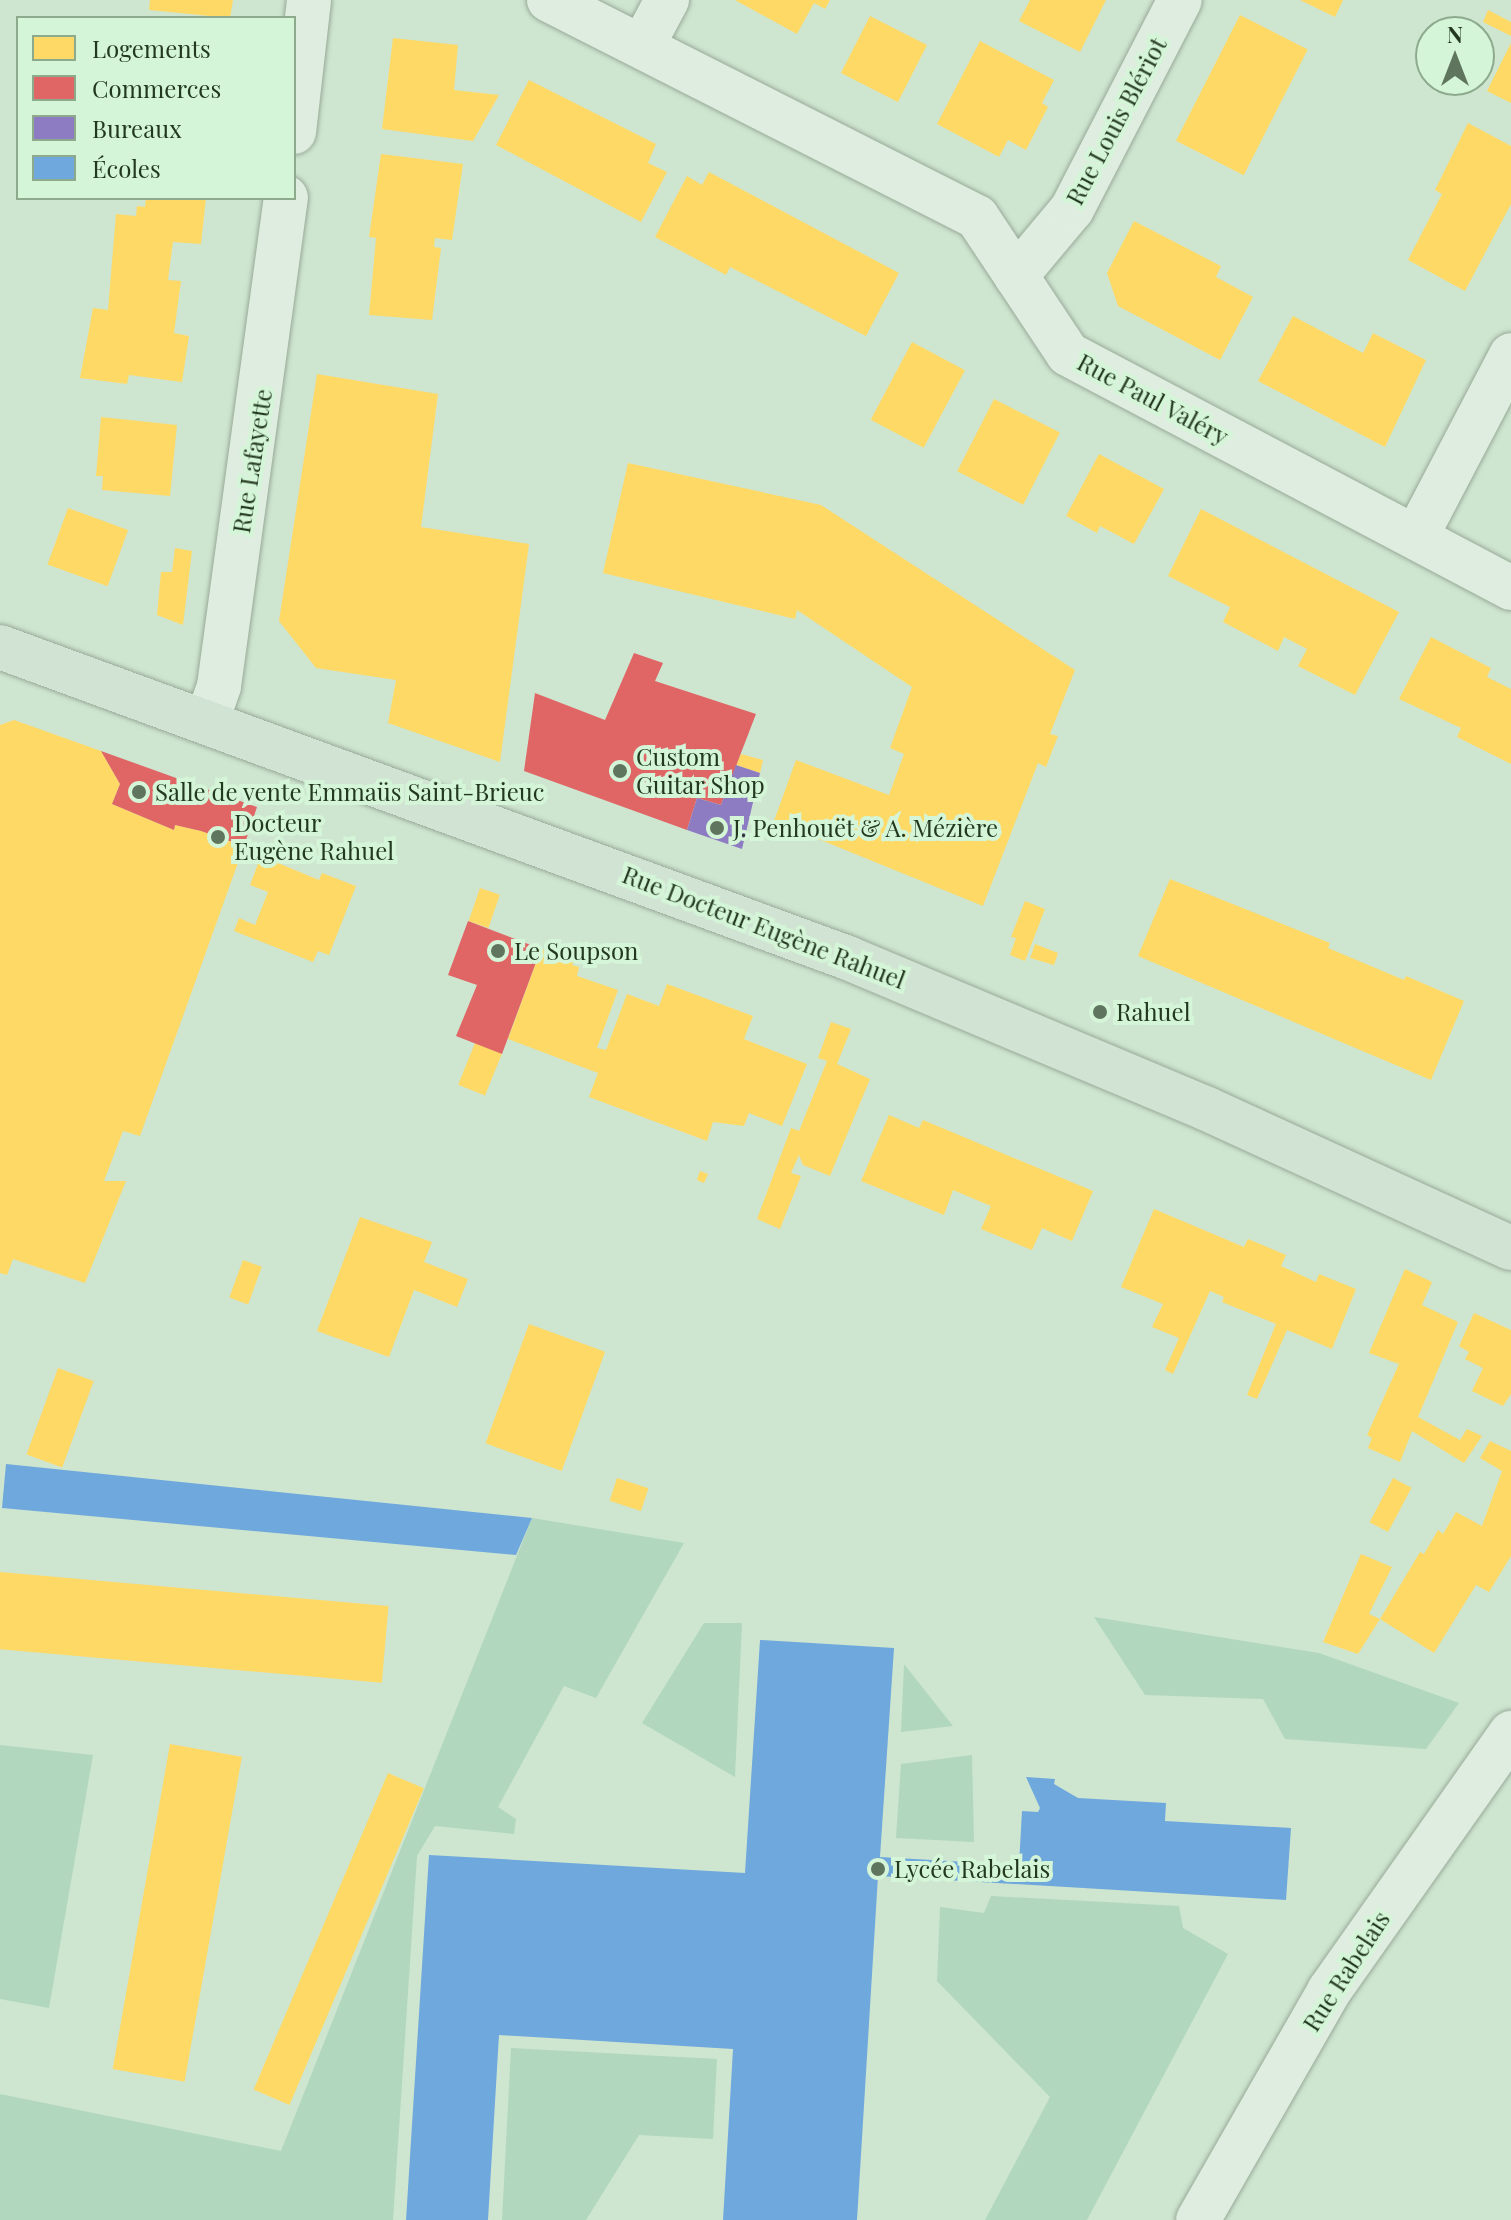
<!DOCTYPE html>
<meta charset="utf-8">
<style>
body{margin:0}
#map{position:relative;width:1511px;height:2220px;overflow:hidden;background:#cee5d0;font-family:"Playfair Display",serif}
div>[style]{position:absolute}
.green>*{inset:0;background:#b1d7bf}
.homes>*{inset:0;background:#ffd966;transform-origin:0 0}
.shops>*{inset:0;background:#e06666}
.offices>*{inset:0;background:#8e7cc3}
.schools>*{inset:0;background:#6fa8dc}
.roads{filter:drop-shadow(0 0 2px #98aa98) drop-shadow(0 0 2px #98aa98)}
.minor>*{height:44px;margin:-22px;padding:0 22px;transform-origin:22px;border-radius:22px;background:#dfede0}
.major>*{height:44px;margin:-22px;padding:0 22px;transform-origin:22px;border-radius:22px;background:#d1e4d3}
.dots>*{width:22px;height:22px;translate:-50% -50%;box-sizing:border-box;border:4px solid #d4f5d7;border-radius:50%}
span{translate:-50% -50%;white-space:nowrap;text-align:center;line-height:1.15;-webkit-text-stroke:8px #d4f5d7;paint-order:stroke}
.street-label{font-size:24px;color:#23391f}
.poi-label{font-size:24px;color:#23391f}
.left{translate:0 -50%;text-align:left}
.legend{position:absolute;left:16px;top:16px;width:280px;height:184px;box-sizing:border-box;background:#d4f5d7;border:2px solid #8daa8d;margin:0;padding:10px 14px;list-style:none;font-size:24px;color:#23391f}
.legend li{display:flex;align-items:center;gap:16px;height:40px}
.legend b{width:40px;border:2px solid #8daa8d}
.north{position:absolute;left:1415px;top:16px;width:80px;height:80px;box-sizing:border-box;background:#d4f5d7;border:2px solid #8daa8d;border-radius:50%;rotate:0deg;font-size:22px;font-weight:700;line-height:32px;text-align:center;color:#23391f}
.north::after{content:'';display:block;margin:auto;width:28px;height:36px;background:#5f755d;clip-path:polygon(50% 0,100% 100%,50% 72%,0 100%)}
</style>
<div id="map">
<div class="green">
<div style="clip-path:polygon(532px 1518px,684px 1543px,596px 1698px,564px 1686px,498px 1807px,516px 1819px,514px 1834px,435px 1826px,417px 1856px,393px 2220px,0 2220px,0 2094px,281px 2151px)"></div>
<div style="clip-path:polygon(1094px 1617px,1319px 1653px,1459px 1703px,1426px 1749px,1285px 1739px,1263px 1699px,1145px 1695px)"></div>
<div style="clip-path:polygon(704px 1623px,742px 1623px,735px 1777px,642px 1723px)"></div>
<div style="clip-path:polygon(904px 1664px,953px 1726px,901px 1732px)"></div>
<div style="clip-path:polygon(0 1745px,93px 1755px,49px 2008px,0 1999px)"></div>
<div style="clip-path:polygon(972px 1755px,974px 1842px,896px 1838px,901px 1764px)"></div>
<div style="clip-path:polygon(991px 1896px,1179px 1906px,1183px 1928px,1228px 1954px,1087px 2220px,985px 2220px,1050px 2097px,937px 1981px,940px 1907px,984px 1913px)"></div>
<div style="clip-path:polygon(511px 2048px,717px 2059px,713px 2139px,639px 2135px,586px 2220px,502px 2220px)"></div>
</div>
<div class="homes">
<div style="clip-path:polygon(150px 0,233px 0,230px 18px,149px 10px)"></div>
<div style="clip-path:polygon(735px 0,830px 0,825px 9px,814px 3px,797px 34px)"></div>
<div style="clip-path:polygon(1030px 0,1106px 0,1080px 52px,1019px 21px)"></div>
<div style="clip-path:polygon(1300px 0,1343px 0,1335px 17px)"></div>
<div style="clip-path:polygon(1488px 10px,1511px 22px,1511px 36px,1483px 22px)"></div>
<div style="left:1240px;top:15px;width:76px;height:141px;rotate:27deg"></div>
<div style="left:870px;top:16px;width:64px;height:64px;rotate:27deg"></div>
<div style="clip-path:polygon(393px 38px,458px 45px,454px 90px,499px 95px,473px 141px,382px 129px)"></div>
<div style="clip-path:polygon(980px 41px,1054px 80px,1042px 103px,1048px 107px,1026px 150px,1008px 140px,999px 157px,937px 124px)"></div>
<div style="clip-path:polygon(1511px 43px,1511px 103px,1487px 91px)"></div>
<div style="clip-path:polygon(529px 80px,656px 144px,648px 163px,667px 172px,641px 222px,496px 145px)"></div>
<div style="clip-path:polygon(1468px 123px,1511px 146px,1511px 204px,1465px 291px,1408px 260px,1442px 194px,1435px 190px)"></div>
<div style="clip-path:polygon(381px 154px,463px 164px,452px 240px,435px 238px,434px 247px,441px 248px,432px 320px,369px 315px,376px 238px,369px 237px)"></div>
<div style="clip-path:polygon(709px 172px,899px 273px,866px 336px,730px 267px,726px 275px,655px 237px,687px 176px,702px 185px)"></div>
<div style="clip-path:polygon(146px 198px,206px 198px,201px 244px,173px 242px,168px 280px,181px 281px,174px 333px,189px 336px,182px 382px,129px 375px,127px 384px,80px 378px,93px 308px,108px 310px,116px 214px,136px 216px,137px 206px,145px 207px)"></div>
<div style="clip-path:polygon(1134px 221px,1221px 266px,1216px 277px,1253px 297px,1220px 360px,1118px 306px,1107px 273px)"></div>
<div style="clip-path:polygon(1293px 316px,1363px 353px,1373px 333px,1426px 360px,1385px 447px,1258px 381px)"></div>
<div style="left:912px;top:342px;width:60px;height:88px;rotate:28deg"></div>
<div style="clip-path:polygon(317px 374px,438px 394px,421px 527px,529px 544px,500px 762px,388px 723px,396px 680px,316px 668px,279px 621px)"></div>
<div style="left:994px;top:399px;width:74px;height:81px;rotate:27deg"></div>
<div style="clip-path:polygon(101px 417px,177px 425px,170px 496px,102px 490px,103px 476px,96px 476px)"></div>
<div style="clip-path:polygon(1099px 454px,1164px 489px,1134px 544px,1100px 526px,1097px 533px,1066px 516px)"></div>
<div style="clip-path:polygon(628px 463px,821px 505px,1075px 670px,1050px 734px,1058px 736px,1046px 767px,1038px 763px,983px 906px,774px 821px,796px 760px,889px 795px,904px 754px,890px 748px,912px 687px,797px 610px,795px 619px,603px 573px)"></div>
<div style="left:68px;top:508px;width:64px;height:60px;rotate:20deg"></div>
<div style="clip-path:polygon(1201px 509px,1399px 612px,1355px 695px,1298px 666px,1307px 649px,1284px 637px,1278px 651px,1223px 622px,1230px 607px,1168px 576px)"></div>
<div style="clip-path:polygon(175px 548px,192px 551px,183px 625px,157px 615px,161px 572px,172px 572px)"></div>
<div style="clip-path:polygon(1431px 637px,1491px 668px,1487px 677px,1511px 689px,1511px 764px,1457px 737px,1461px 728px,1399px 699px)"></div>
<div style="clip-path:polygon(14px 720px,101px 751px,120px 784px,112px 804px,174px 830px,175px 825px,201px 831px,244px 846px,140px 1136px,123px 1131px,104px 1181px,126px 1181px,85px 1283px,13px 1259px,7px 1275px,0 1273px,0 725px)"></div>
<div style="clip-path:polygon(741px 754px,763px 760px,760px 773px,736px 765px)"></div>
<div style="clip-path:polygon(261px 856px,319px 880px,322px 873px,356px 886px,329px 955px,318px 951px,313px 962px,234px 931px,239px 918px,255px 925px,268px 892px,250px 885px)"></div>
<div style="clip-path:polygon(1170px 879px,1330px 943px,1328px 948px,1404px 980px,1406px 976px,1464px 1001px,1431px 1080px,1138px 956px)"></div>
<div style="left:480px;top:888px;width:21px;height:35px;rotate:19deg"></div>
<div style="clip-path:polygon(1025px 901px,1045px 909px,1025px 961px,1010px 955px,1016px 938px,1011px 937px)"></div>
<div style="clip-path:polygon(1035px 944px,1058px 953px,1054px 965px,1030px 958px)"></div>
<div style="clip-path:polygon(541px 949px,574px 960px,572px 965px,579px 967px,577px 976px,618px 990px,597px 1048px,606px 1050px,627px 994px,659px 1006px,667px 984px,753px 1016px,744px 1039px,807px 1064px,782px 1126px,749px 1113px,744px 1126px,713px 1122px,707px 1141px,589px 1097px,598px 1073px,508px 1039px)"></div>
<div style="clip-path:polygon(831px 1022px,851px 1029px,837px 1064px,870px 1079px,830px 1176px,803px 1165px,799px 1155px,791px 1173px,801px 1176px,780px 1229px,757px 1219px,791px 1128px,799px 1131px,827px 1061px,818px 1058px)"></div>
<div style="left:475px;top:1043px;width:29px;height:45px;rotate:22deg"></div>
<div style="clip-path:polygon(889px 1115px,919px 1128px,923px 1120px,1093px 1191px,1072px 1241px,1042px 1228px,1032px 1250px,981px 1229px,991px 1206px,979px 1201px,953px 1190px,944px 1215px,861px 1181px)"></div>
<div style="clip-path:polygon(700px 1171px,708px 1174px,704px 1183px,697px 1180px)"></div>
<div style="clip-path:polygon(1154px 1209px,1244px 1247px,1248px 1239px,1286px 1255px,1281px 1266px,1316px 1282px,1319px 1274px,1356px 1289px,1332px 1349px,1287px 1330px,1257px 1399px,1247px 1395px,1276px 1324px,1222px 1302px,1224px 1297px,1210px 1291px,1173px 1374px,1165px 1370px,1179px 1338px,1152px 1327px,1163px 1304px,1121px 1287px)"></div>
<div style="clip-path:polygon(360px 1217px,432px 1242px,424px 1262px,468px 1279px,457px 1307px,414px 1290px,389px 1357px,317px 1331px)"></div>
<div style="left:243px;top:1260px;width:20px;height:40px;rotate:20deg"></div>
<div style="clip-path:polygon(1405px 1269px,1432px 1282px,1422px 1305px,1458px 1322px,1418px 1417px,1460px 1440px,1467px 1429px,1482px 1436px,1464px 1463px,1412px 1431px,1400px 1462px,1368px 1448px,1372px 1438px,1367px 1435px,1399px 1364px,1369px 1353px)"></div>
<div style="clip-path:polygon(1474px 1313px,1511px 1330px,1511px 1394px,1503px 1406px,1472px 1391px,1483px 1368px,1465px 1359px,1469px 1352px,1459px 1346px)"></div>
<div style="left:529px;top:1324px;width:81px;height:127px;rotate:20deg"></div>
<div style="left:58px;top:1368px;width:38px;height:92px;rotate:20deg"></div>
<div style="clip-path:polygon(1490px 1441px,1511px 1451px,1511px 1556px,1489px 1592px,1476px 1585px,1434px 1653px,1380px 1619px,1358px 1654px,1323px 1642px,1361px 1554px,1392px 1567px,1369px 1614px,1380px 1619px,1420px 1552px,1424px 1554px,1438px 1530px,1443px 1534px,1456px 1512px,1482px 1526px,1502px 1471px,1480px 1458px)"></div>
<div style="left:617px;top:1478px;width:33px;height:24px;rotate:18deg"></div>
<div style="left:1393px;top:1478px;width:21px;height:50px;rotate:28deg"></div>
<div style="left:0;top:1572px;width:390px;height:77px;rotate:5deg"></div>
<div style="left:170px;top:1744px;width:73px;height:330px;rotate:10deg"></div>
<div style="left:388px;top:1773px;width:39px;height:344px;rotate:23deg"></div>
</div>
<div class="shops">
<div style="clip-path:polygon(634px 653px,663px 663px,655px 681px,756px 714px,721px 805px,697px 798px,687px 830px,524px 771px,535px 693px,605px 720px)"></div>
<div style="clip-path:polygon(101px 751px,257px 807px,244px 846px,201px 831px,175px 825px,174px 830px,112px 804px,120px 784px)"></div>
<div style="clip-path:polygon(468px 921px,541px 949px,502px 1054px,456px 1036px,477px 985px,448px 975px)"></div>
</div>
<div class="offices">
<div style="clip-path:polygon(736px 765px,760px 773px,742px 849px,687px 830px,697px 798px,721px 805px)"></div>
</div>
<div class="schools">
<div style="clip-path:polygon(6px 1464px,532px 1518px,516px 1555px,2px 1508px)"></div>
<div style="clip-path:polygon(760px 1640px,894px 1648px,880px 1857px,1019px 1865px,1022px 1811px,1038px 1812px,1040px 1808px,1026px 1777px,1055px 1779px,1054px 1784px,1078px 1798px,1166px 1803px,1165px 1821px,1291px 1828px,1286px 1900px,878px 1876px,857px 2220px,723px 2220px,733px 2049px,499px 2035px,488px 2220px,406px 2220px,429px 1855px,745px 1873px)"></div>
</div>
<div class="roads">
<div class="minor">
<div style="left:549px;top:0;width:480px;rotate:26.9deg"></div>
<div style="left:977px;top:217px;width:164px;rotate:56.4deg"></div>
<div style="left:1068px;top:354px;width:501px;rotate:27.84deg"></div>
<div style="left:643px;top:45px;width:51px;rotate:-61.9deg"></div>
<div style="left:294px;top:132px;width:133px;rotate:-83.5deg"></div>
<div style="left:1016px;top:276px;width:87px;rotate:-50.1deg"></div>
<div style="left:1072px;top:209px;width:235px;rotate:-62.7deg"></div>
<div style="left:1416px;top:537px;width:205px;rotate:-62.4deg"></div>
<div style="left:207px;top:721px;width:37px;rotate:-71deg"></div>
<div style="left:219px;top:686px;width:493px;rotate:-82.2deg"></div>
<div style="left:1198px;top:2220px;width:264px;rotate:-60.2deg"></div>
<div style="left:1329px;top:1991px;width:316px;rotate:-54.8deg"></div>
</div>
<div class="major">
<div style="left:0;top:647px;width:903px;rotate:20.14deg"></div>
<div style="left:848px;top:958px;width:389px;rotate:22.8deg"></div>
<div style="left:1207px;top:1109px;width:334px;rotate:24.6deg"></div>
</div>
</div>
<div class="dots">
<div style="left:620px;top:771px;background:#5f755d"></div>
<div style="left:139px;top:792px;background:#5f755d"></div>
<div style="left:717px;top:828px;background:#5f755d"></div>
<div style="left:218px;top:837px;background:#5f755d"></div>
<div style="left:498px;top:951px;background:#5f755d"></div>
<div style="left:1100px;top:1012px;background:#5f755d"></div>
<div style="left:878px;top:1869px;background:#5f755d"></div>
</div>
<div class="street-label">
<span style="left:1116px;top:121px;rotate:-62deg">Rue Louis Blériot</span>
<span style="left:1153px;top:399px;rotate:28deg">Rue Paul Valéry</span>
<span style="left:252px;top:461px;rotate:-81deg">Rue Lafayette</span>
<span style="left:764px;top:927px;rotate:21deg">Rue Docteur Eugène Rahuel</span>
<span style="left:1346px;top:1971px;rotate:-57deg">Rue Rabelais</span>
</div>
<div class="poi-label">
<span class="left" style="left:636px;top:771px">Custom<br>Guitar Shop</span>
<span class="left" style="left:155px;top:792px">Salle de vente Emmaüs Saint-Brieuc</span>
<span class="left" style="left:234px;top:837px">Docteur<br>Eugène Rahuel</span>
<span class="left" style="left:733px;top:828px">J. Penhouët &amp; A. Mézière</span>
<span class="left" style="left:514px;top:951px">Le Soupson</span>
<span class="left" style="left:1116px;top:1012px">Rahuel</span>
<span class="left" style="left:894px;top:1869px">Lycée Rabelais</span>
</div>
<ul class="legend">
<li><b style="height:22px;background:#ffd966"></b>Logements</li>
<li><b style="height:22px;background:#e06666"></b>Commerces</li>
<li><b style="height:22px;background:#8e7cc3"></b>Bureaux</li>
<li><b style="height:22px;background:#6fa8dc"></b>Écoles</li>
</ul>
<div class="north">N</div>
</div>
